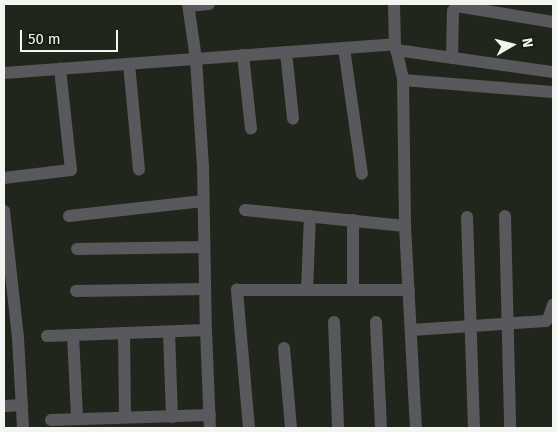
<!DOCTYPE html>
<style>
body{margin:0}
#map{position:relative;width:557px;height:432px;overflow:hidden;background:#20261c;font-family:"Fira Sans",sans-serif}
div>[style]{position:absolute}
.minor>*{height:12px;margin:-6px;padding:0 6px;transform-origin:6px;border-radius:6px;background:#58585d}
span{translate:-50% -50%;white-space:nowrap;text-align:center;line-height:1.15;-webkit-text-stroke:4.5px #171c13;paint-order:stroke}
.frame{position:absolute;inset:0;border:5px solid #f3f6f0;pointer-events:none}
.north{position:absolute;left:487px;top:20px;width:50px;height:50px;-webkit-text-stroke:4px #171c13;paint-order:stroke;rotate:82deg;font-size:14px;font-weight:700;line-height:20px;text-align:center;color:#f3f6f0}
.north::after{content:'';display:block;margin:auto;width:18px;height:22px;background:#f3f6f0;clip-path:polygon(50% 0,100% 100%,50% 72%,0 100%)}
.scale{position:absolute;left:20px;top:30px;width:98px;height:22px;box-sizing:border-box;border:2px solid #f3f6f0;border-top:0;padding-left:6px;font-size:15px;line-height:18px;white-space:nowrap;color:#f3f6f0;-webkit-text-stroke:4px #171c13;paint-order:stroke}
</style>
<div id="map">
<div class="minor">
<div style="left:188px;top:4px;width:56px;rotate:81.7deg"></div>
<div style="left:196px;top:59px;width:107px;rotate:86.3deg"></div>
<div style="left:203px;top:166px;width:164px;rotate:89deg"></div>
<div style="left:206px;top:330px;width:98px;rotate:87.7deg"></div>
<div style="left:394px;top:4px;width:40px;rotate:88.6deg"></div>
<div style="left:395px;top:44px;width:37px;rotate:77deg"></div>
<div style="left:403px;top:80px;width:146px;rotate:89.2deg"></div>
<div style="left:405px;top:226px;width:202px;rotate:86.9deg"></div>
<div style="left:189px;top:6px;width:20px;rotate:-6deg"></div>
<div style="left:344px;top:48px;width:127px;rotate:81.9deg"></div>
<div style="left:396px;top:50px;width:159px;rotate:8deg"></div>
<div style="left:286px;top:52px;width:67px;rotate:84deg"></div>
<div style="left:243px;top:55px;width:74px;rotate:83.8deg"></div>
<div style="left:452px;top:58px;width:47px;rotate:-88.8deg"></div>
<div style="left:453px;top:11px;width:6px;rotate:-59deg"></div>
<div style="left:456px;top:6px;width:98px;rotate:9.4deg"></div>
<div style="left:129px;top:64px;width:106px;rotate:84.6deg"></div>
<div style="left:4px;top:73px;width:392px;rotate:-4.2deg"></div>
<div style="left:403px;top:80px;width:150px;rotate:4.6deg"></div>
<div style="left:4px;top:178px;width:67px;rotate:-6.8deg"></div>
<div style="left:71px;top:170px;width:102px;rotate:-96.2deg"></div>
<div style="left:245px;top:210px;width:161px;rotate:5.7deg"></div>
<div style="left:4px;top:211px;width:128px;rotate:83.7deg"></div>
<div style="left:18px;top:338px;width:90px;rotate:86.8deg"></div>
<div style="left:69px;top:216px;width:135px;rotate:-6.4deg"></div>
<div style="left:505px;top:216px;width:212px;rotate:88.6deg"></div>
<div style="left:467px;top:217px;width:211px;rotate:88.1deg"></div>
<div style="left:77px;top:249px;width:127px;rotate:-0.9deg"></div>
<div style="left:307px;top:290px;width:74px;rotate:-87.7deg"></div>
<div style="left:353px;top:290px;width:70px;rotate:-90deg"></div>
<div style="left:76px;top:291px;width:129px;rotate:-0.9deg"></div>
<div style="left:334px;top:322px;width:106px;rotate:87.8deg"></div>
<div style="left:376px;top:322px;width:106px;rotate:87.3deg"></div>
<div style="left:411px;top:330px;width:135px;rotate:-3.8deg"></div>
<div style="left:546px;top:321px;width:5px;rotate:-53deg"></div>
<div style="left:549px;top:317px;width:13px;rotate:-72deg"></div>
<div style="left:169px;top:332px;width:85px;rotate:88deg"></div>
<div style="left:124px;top:333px;width:84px;rotate:89.3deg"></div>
<div style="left:73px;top:335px;width:83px;rotate:87.2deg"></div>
<div style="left:47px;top:336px;width:159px;rotate:-2.2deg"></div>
<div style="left:284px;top:348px;width:80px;rotate:85deg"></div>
<div style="left:4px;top:406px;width:18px;rotate:-3deg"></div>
<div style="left:51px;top:420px;width:159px;rotate:-1.8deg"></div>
<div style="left:249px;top:428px;width:139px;rotate:-95deg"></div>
<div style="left:237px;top:290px;width:172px"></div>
</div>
<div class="frame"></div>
<div class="north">N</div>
<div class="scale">50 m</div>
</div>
